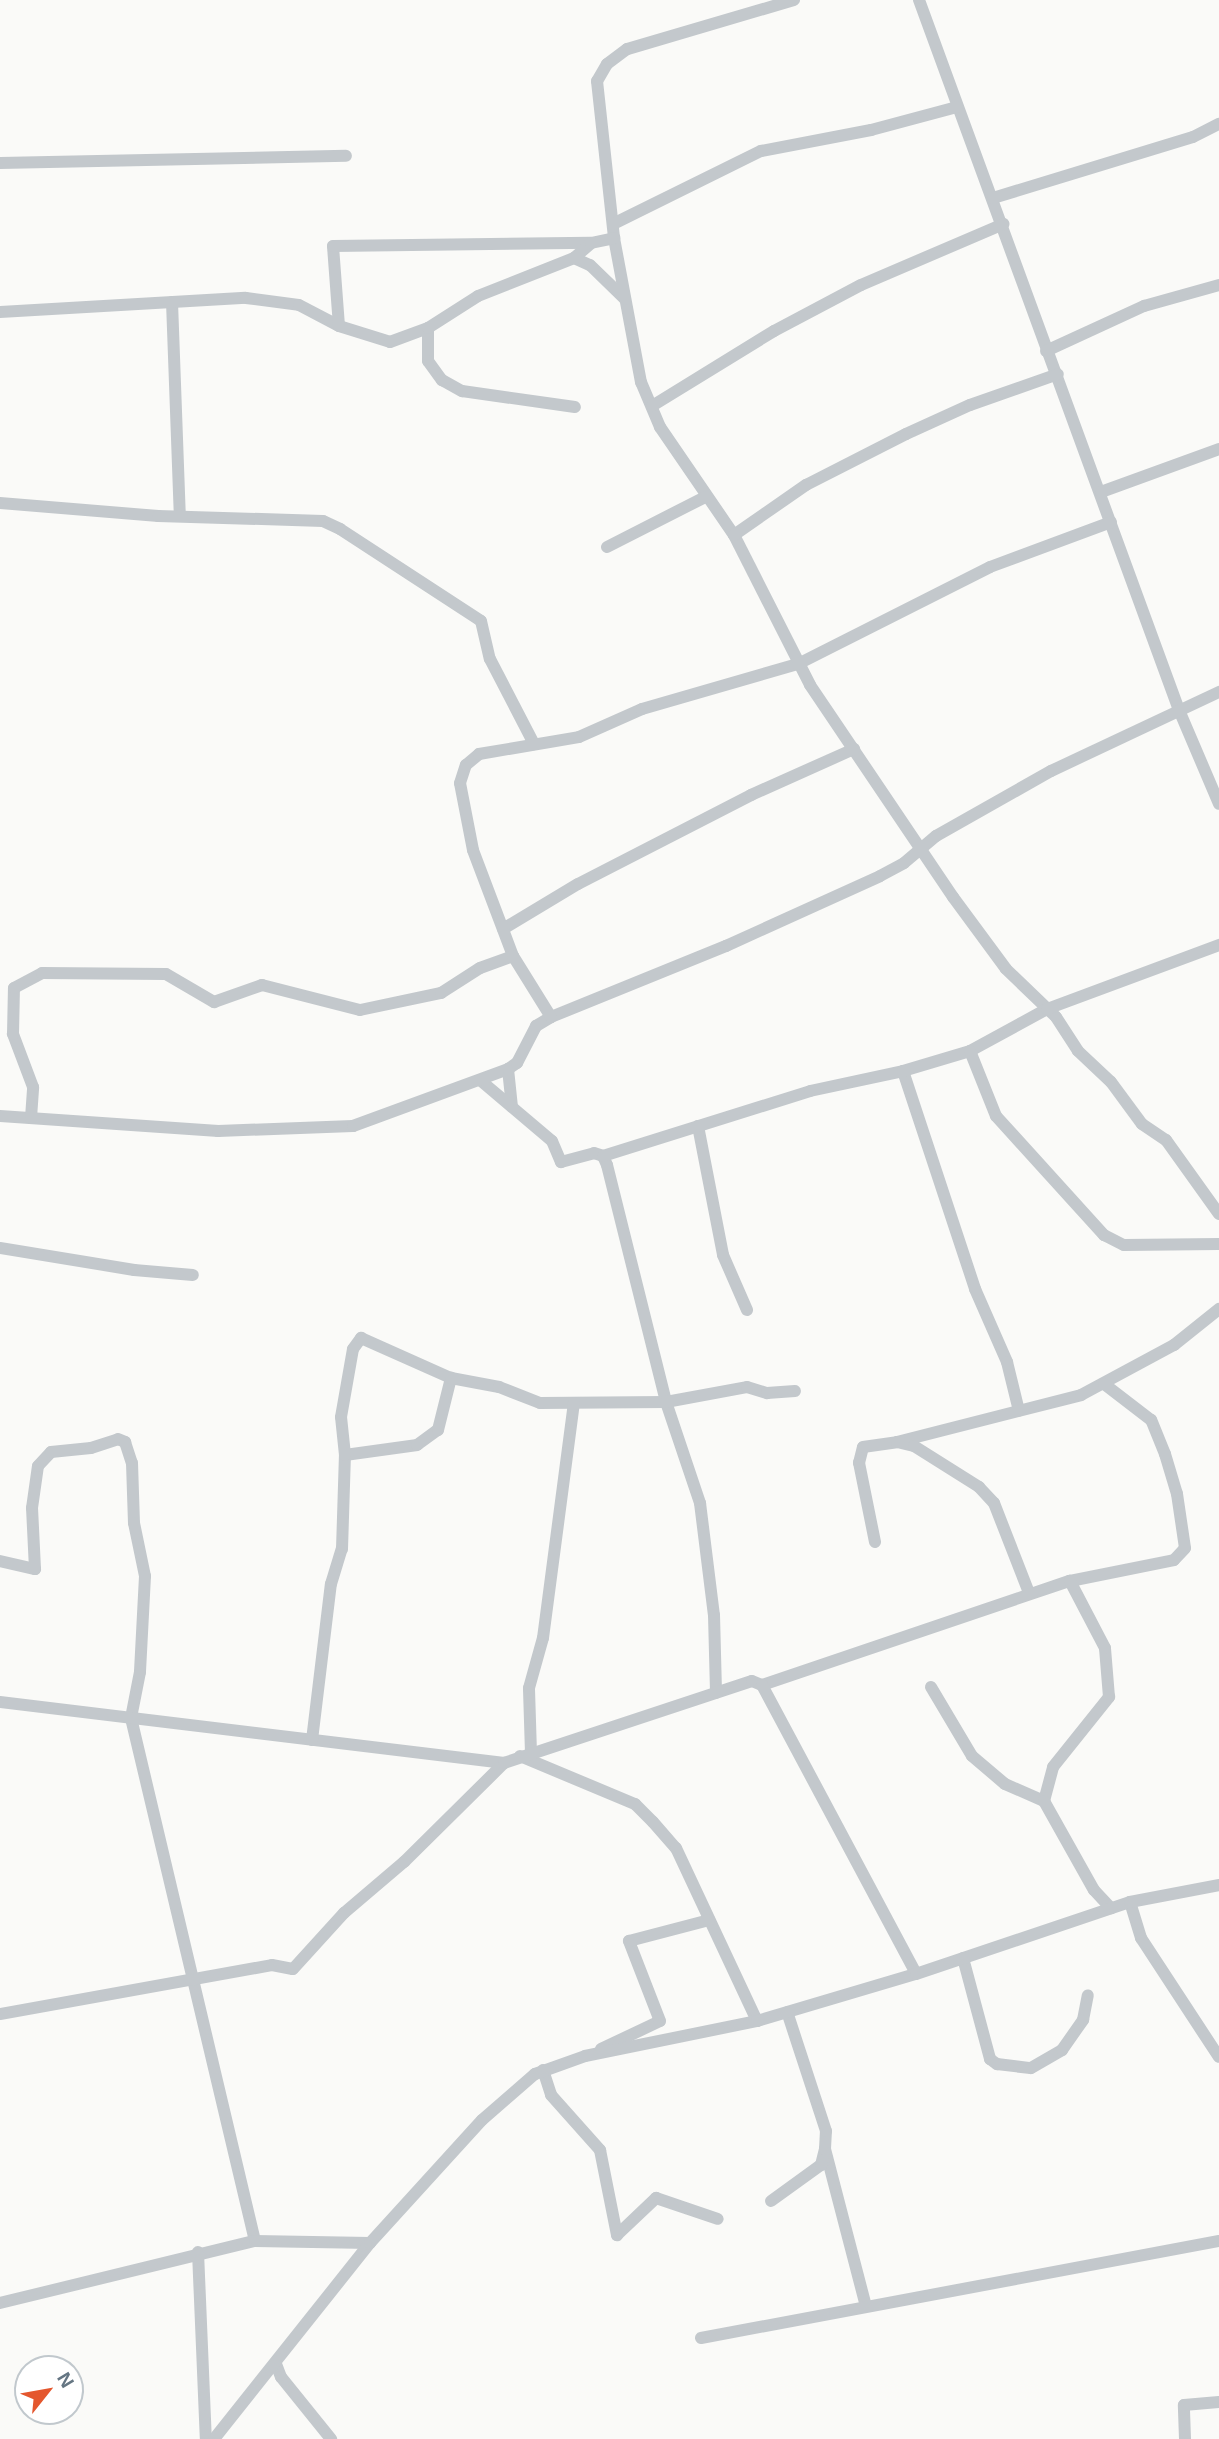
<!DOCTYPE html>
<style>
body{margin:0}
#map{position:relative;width:1219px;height:2439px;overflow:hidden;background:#fafaf8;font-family:Helvetica,sans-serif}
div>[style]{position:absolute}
.street>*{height:12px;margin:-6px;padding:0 6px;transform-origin:6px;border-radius:6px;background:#c3c8cc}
span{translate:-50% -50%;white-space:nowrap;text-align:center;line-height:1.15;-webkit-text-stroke:7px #fff;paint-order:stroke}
.north{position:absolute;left:14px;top:2355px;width:70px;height:70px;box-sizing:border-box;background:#fff;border:2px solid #c1c8cd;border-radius:50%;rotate:59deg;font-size:19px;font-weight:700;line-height:28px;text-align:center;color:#657683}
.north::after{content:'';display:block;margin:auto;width:24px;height:32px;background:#e4572e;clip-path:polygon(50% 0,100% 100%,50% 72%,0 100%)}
</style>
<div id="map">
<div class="street">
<div style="left:794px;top:0;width:174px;rotate:163.6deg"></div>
<div style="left:627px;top:49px;width:25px;rotate:143deg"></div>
<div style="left:607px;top:64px;width:20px;rotate:120deg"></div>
<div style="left:597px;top:81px;width:158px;rotate:83.8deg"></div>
<div style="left:614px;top:238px;width:147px;rotate:79.4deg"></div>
<div style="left:641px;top:382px;width:49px;rotate:67.1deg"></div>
<div style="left:660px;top:427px;width:131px;rotate:55.6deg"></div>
<div style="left:734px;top:535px;width:168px;rotate:63.1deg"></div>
<div style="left:810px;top:685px;width:256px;rotate:56deg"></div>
<div style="left:953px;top:897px;width:89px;rotate:53.6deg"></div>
<div style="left:1006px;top:969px;width:69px;rotate:43.8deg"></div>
<div style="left:1056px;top:1017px;width:40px;rotate:57.1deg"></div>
<div style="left:1078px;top:1051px;width:45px;rotate:43.2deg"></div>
<div style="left:1111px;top:1082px;width:52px;rotate:53.6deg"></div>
<div style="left:1142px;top:1124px;width:29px;rotate:34deg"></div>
<div style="left:1166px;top:1140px;width:91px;rotate:54.4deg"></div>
<div style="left:919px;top:0;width:756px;rotate:69.89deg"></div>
<div style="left:1179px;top:710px;width:102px;rotate:66.9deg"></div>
<div style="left:0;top:163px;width:346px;rotate:-1.2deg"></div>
<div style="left:993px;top:198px;width:209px;rotate:-17deg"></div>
<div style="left:1193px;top:137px;width:29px;rotate:-27deg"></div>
<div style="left:613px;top:224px;width:165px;rotate:-26.3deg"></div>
<div style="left:761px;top:151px;width:112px;rotate:-10.8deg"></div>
<div style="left:871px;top:130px;width:89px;rotate:-15deg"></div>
<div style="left:574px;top:258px;width:17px;rotate:24deg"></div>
<div style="left:590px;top:265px;width:49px;rotate:44.2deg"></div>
<div style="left:172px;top:302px;width:214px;rotate:87.9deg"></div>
<div style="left:0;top:312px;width:246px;rotate:-3.3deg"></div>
<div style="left:246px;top:298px;width:53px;rotate:7.5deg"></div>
<div style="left:299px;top:305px;width:45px;rotate:27.7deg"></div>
<div style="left:339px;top:326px;width:53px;rotate:17.4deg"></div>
<div style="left:390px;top:342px;width:40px;rotate:-20.2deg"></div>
<div style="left:428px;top:328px;width:33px;rotate:90deg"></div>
<div style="left:428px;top:361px;width:24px;rotate:54deg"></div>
<div style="left:442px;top:380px;width:23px;rotate:29deg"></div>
<div style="left:462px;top:391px;width:114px;rotate:8.1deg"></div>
<div style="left:339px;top:326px;width:80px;rotate:-94.3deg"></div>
<div style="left:333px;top:246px;width:258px;rotate:-0.7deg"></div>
<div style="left:428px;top:328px;width:59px;rotate:-32.6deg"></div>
<div style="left:478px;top:296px;width:103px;rotate:-21.6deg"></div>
<div style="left:574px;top:258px;width:23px;rotate:-41deg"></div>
<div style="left:591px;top:243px;width:24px;rotate:-12deg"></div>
<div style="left:1046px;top:351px;width:108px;rotate:-24.7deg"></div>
<div style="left:1144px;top:306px;width:78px;rotate:-15.6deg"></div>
<div style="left:652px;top:406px;width:143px;rotate:-31.6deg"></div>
<div style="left:774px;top:331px;width:98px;rotate:-27.9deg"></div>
<div style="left:861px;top:285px;width:155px;rotate:-23.2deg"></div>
<div style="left:1101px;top:492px;width:126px;rotate:-20deg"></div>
<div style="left:0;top:503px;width:159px;rotate:4.7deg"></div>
<div style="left:158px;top:516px;width:165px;rotate:1.7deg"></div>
<div style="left:323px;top:521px;width:19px;rotate:25deg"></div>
<div style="left:340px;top:529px;width:168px;rotate:33.1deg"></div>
<div style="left:481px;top:621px;width:39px;rotate:77deg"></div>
<div style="left:490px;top:659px;width:96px;rotate:62.6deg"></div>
<div style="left:734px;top:535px;width:88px;rotate:-34.8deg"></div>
<div style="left:806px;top:485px;width:112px;rotate:-27deg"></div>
<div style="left:906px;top:434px;width:70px;rotate:-24.4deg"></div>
<div style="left:970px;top:405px;width:93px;rotate:-19.4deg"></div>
<div style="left:607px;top:547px;width:110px;rotate:-27deg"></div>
<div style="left:503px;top:929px;width:87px;rotate:-31deg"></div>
<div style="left:578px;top:884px;width:195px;rotate:-27.2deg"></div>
<div style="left:751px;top:795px;width:113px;rotate:-24.1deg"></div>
<div style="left:513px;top:956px;width:113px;rotate:-110.7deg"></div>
<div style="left:473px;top:850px;width:68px;rotate:-101deg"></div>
<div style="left:460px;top:783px;width:19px;rotate:-72deg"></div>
<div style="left:466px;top:765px;width:17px;rotate:-40deg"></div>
<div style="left:479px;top:754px;width:101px;rotate:-9.6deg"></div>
<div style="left:579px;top:737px;width:69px;rotate:-24deg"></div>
<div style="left:642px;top:709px;width:162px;rotate:-16.1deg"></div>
<div style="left:798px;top:664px;width:215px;rotate:-26.8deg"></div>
<div style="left:990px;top:567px;width:129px;rotate:-20.4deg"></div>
<div style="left:970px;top:1051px;width:88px;rotate:-28.6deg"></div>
<div style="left:1047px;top:1009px;width:184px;rotate:-20.4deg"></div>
<div style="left:508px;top:1069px;width:38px;rotate:84deg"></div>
<div style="left:903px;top:1071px;width:230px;rotate:71.7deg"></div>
<div style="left:975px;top:1289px;width:80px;rotate:66.3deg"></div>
<div style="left:1007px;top:1362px;width:50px;rotate:76.2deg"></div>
<div style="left:480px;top:1080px;width:94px;rotate:40.3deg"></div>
<div style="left:552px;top:1141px;width:23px;rotate:67deg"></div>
<div style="left:561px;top:1162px;width:34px;rotate:-15deg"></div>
<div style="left:594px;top:1153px;width:9px;rotate:18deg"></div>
<div style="left:603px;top:1156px;width:10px;rotate:66deg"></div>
<div style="left:607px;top:1165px;width:244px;rotate:76deg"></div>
<div style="left:666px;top:1402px;width:107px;rotate:71.4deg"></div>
<div style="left:700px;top:1503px;width:113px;rotate:82.9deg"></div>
<div style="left:714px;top:1615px;width:78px;rotate:88.5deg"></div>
<div style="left:0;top:1116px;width:219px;rotate:3.9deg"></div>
<div style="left:218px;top:1131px;width:135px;rotate:-2.1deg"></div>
<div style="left:353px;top:1126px;width:165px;rotate:-20.2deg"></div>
<div style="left:508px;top:1069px;width:11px;rotate:-34deg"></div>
<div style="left:517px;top:1063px;width:42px;rotate:-62.8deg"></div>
<div style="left:536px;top:1026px;width:17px;rotate:-31deg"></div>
<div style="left:551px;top:1017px;width:189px;rotate:-22.1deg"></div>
<div style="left:726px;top:946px;width:169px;rotate:-24.4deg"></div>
<div style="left:880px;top:876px;width:27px;rotate:-28deg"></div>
<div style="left:904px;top:863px;width:42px;rotate:-40.2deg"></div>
<div style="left:936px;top:836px;width:132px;rotate:-29.5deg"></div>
<div style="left:1051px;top:771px;width:186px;rotate:-25.2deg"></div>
<div style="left:31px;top:1118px;width:31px;rotate:-86deg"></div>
<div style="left:33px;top:1087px;width:57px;rotate:-110.7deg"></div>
<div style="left:13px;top:1034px;width:46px;rotate:-88.8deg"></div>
<div style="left:14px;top:988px;width:32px;rotate:-28deg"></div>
<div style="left:42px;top:973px;width:124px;rotate:0.5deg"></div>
<div style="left:166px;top:974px;width:56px;rotate:30.3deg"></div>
<div style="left:214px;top:1002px;width:51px;rotate:-19.5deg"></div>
<div style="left:262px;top:985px;width:101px;rotate:14.3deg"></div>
<div style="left:360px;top:1010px;width:83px;rotate:-11.9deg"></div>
<div style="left:441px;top:993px;width:46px;rotate:-32.7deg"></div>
<div style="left:480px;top:968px;width:35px;rotate:-20deg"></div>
<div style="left:513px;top:956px;width:72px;rotate:58.1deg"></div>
<div style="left:698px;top:1126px;width:131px;rotate:79deg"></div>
<div style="left:723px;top:1255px;width:60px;rotate:66.4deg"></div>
<div style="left:603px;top:1156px;width:217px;rotate:-17.4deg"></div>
<div style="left:810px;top:1091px;width:95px;rotate:-12.1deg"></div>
<div style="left:903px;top:1071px;width:70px;rotate:-16.6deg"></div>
<div style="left:970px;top:1051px;width:70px;rotate:68.2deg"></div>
<div style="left:996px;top:1116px;width:161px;rotate:47.8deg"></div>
<div style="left:1104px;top:1235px;width:22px;rotate:27deg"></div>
<div style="left:1124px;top:1245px;width:95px;rotate:-0.6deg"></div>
<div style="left:0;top:1248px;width:136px;rotate:9.3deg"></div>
<div style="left:134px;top:1270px;width:59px;rotate:4.8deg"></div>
<div style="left:897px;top:1442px;width:190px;rotate:-14.3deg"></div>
<div style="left:1081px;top:1395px;width:106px;rotate:-28.3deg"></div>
<div style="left:1174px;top:1345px;width:58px;rotate:-38.7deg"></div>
<div style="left:345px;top:1455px;width:73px;rotate:-7.9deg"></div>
<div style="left:417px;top:1445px;width:26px;rotate:-36deg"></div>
<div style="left:438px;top:1430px;width:54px;rotate:-76deg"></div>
<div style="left:875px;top:1542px;width:81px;rotate:-101.4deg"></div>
<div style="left:859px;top:1463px;width:16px;rotate:-76deg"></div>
<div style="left:863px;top:1447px;width:34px;rotate:-8deg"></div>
<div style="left:897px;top:1442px;width:17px;rotate:13deg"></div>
<div style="left:914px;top:1446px;width:77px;rotate:32.2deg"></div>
<div style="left:979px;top:1487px;width:22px;rotate:47deg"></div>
<div style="left:994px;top:1503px;width:97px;rotate:68.7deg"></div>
<div style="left:0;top:1561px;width:36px;rotate:13deg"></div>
<div style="left:35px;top:1569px;width:61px;rotate:-92.8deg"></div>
<div style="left:32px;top:1508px;width:42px;rotate:-81.9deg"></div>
<div style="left:38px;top:1466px;width:19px;rotate:-47deg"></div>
<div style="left:51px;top:1452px;width:40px;rotate:-5.7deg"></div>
<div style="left:91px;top:1448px;width:28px;rotate:-18deg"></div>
<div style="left:118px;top:1439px;width:8px;rotate:23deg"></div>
<div style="left:125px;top:1442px;width:22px;rotate:72deg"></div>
<div style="left:132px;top:1463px;width:60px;rotate:88.1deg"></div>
<div style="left:134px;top:1523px;width:54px;rotate:78.3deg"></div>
<div style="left:145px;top:1576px;width:96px;rotate:93deg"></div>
<div style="left:140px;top:1672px;width:47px;rotate:101.1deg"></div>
<div style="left:131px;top:1718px;width:537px;rotate:76.66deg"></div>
<div style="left:762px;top:1685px;width:325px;rotate:-18.7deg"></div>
<div style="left:1070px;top:1581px;width:106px;rotate:-11.4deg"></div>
<div style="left:1174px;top:1560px;width:16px;rotate:-47deg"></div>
<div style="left:1185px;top:1548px;width:55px;rotate:-98.4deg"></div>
<div style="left:1177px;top:1494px;width:42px;rotate:-106.7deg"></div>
<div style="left:1165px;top:1454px;width:37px;rotate:-112deg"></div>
<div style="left:1151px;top:1420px;width:59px;rotate:-142.5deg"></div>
<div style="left:931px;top:1687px;width:80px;rotate:59.3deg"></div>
<div style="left:972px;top:1756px;width:43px;rotate:40.3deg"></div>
<div style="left:1005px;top:1784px;width:43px;rotate:23.6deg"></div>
<div style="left:1044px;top:1801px;width:35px;rotate:-75deg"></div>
<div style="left:1053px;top:1767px;width:90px;rotate:-51.3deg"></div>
<div style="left:1109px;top:1697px;width:49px;rotate:-94.7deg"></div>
<div style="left:1105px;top:1648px;width:76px;rotate:-117.6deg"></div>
<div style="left:0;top:1702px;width:508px;rotate:6.9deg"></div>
<div style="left:312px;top:1740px;width:157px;rotate:-83.1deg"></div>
<div style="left:331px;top:1584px;width:37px;rotate:-73deg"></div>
<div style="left:342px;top:1549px;width:94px;rotate:-88.2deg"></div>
<div style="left:345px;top:1455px;width:38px;rotate:-96deg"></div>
<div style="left:341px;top:1417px;width:69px;rotate:-80deg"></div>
<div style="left:353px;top:1349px;width:14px;rotate:-54deg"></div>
<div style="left:361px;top:1338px;width:98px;rotate:24deg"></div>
<div style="left:451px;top:1378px;width:49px;rotate:10.6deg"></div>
<div style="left:499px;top:1387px;width:44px;rotate:21.3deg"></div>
<div style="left:540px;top:1403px;width:126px;rotate:-0.5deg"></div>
<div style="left:666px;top:1402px;width:82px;rotate:-10.5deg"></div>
<div style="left:747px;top:1387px;width:21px;rotate:17deg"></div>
<div style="left:767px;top:1393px;width:28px;rotate:-4deg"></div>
<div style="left:531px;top:1753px;width:65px;rotate:-91.8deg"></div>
<div style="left:529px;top:1688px;width:52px;rotate:-74.4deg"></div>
<div style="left:543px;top:1638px;width:237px;rotate:-82.5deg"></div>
<div style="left:520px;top:1756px;width:125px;rotate:22.7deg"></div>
<div style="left:635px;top:1804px;width:25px;rotate:45deg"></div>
<div style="left:653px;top:1822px;width:35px;rotate:49deg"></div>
<div style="left:676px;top:1848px;width:191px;rotate:64.9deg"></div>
<div style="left:1044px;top:1801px;width:102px;rotate:60.7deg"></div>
<div style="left:1094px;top:1890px;width:25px;rotate:47deg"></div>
<div style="left:1130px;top:1902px;width:38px;rotate:73deg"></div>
<div style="left:1141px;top:1938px;width:142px;rotate:56.8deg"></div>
<div style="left:963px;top:1958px;width:105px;rotate:75deg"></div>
<div style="left:990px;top:2059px;width:9px;rotate:36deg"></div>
<div style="left:997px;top:2064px;width:34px;rotate:7deg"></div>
<div style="left:1031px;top:2068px;width:36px;rotate:-30deg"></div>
<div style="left:1062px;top:2050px;width:37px;rotate:-55deg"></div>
<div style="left:1083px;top:2020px;width:25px;rotate:-79deg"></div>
<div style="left:0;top:2014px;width:276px;rotate:-10.2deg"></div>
<div style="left:272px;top:1965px;width:21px;rotate:11deg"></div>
<div style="left:293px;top:1969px;width:76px;rotate:-47.7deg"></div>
<div style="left:344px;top:1913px;width:79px;rotate:-40.4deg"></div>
<div style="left:404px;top:1862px;width:141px;rotate:-44.7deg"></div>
<div style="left:504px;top:1763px;width:261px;rotate:-18.3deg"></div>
<div style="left:752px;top:1681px;width:11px;rotate:22deg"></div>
<div style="left:762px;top:1685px;width:327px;rotate:61.9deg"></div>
<div style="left:601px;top:2049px;width:65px;rotate:-25.4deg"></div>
<div style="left:660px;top:2021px;width:86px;rotate:-111.2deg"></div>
<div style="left:629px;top:1941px;width:83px;rotate:-14.7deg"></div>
<div style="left:543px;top:2070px;width:26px;rotate:72deg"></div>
<div style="left:551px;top:2095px;width:74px;rotate:48.3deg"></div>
<div style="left:600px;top:2150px;width:87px;rotate:78.7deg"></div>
<div style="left:617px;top:2235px;width:54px;rotate:-43.5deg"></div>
<div style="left:656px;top:2198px;width:65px;rotate:18.7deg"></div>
<div style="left:825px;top:2149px;width:162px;rotate:75.4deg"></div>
<div style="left:771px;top:2201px;width:62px;rotate:-35.8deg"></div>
<div style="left:821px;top:2165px;width:16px;rotate:-76deg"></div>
<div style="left:825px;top:2149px;width:18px;rotate:-87deg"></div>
<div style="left:826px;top:2131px;width:125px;rotate:-108.1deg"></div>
<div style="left:198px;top:2252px;width:187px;rotate:87.6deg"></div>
<div style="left:0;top:2303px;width:262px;rotate:-13.7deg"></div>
<div style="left:255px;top:2241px;width:115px;rotate:1deg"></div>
<div style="left:701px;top:2338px;width:527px;rotate:-10.61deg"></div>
<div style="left:276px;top:2364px;width:14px;rotate:69deg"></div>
<div style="left:281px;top:2377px;width:80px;rotate:51.1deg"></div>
<div style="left:214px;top:2439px;width:251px;rotate:-51.5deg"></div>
<div style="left:370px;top:2243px;width:166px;rotate:-47.7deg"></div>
<div style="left:482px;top:2120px;width:70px;rotate:-41deg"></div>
<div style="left:535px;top:2074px;width:53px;rotate:-19.8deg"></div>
<div style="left:585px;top:2056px;width:176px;rotate:-11.5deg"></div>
<div style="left:757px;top:2021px;width:166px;rotate:-16.5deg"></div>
<div style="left:916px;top:1974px;width:226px;rotate:-18.6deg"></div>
<div style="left:1130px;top:1902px;width:91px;rotate:-10.8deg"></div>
<div style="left:1185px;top:2439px;width:34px;rotate:-92deg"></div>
<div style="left:1184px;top:2405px;width:35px;rotate:-5deg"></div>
</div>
<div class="north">N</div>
</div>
